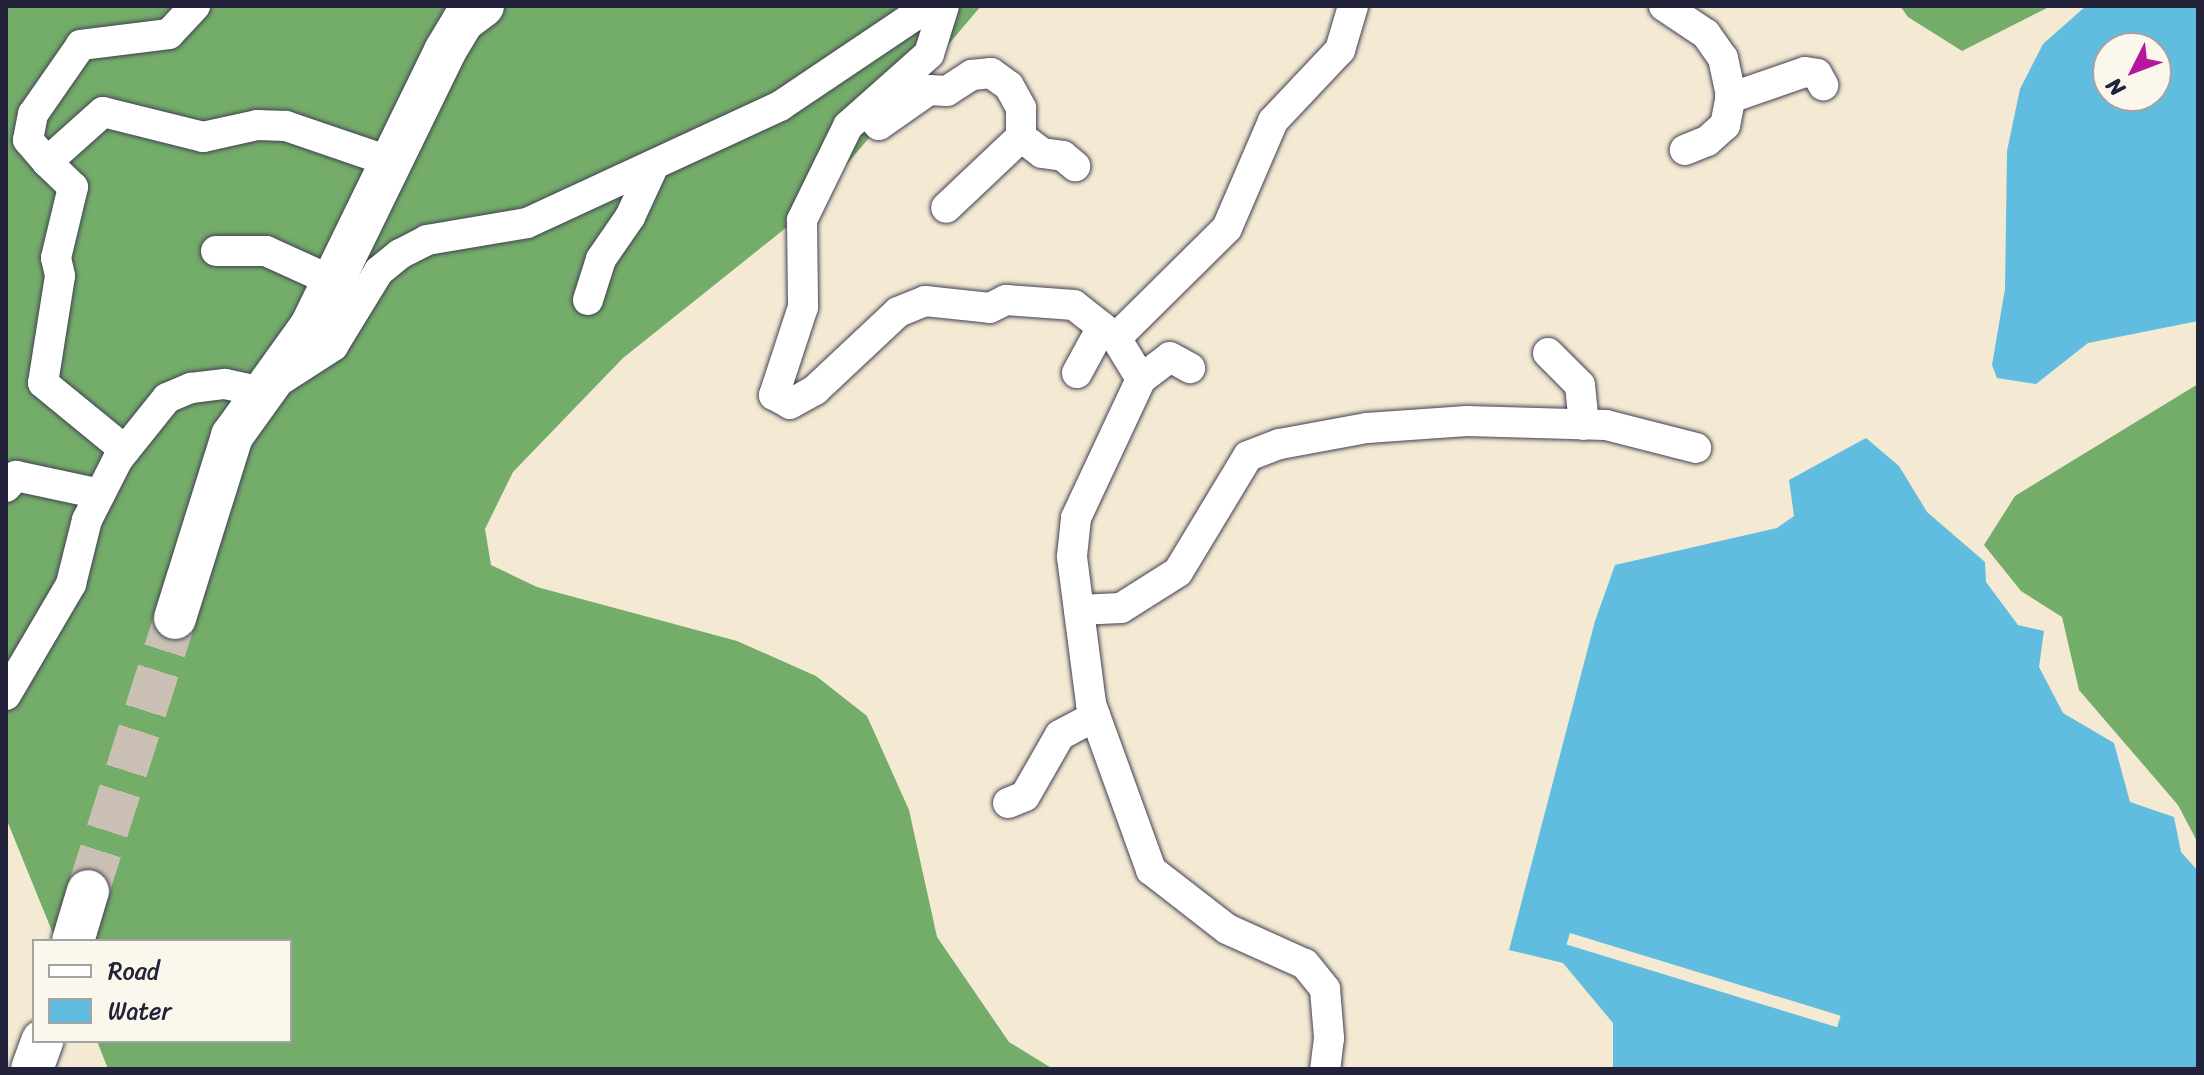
<!DOCTYPE html>
<style>
body{margin:0}
#map{position:relative;width:2204px;height:1075px;overflow:hidden;background:#f4e9d2;font-family:Sriracha,sans-serif}
div>[style]{position:absolute}
.forest>*{inset:0;background:#74ac6a}
.water>*{inset:0;background:#61bddf}
.pier>*{inset:0;background:#f4e9d2;transform-origin:0 0}
.secondary-tunnel>*{height:42px;margin-top:-21px;transform-origin:0;background:repeating-linear-gradient(90deg,#cac1b4 0 42px,transparent 0 63px)}
.roads{filter:drop-shadow(0 0 2px #424052) drop-shadow(0 0 2px #424052)}
.street>*{height:30px;margin:-15px;padding:0 15px;transform-origin:15px;border-radius:15px;background:#fff}
.secondary>*{height:42px;margin:-21px;padding:0 21px;transform-origin:21px;border-radius:21px;background:#fff}
span{translate:-50% -50%;white-space:nowrap;text-align:center;line-height:1.15;-webkit-text-stroke:6px #fbf7ec;paint-order:stroke}
.frame{position:absolute;inset:0;border:8px solid #22223b;pointer-events:none}
.legend{position:absolute;left:32px;top:939px;width:260px;height:104px;box-sizing:border-box;background:#fbf7ec;border:2px solid #a4a2a5;margin:0;padding:10px 14px;list-style:none;font-size:24px;color:#22223b}
.legend li{display:flex;align-items:center;gap:16px;height:40px}
.legend b{width:40px;border:2px solid #a4a2a5}
.north{position:absolute;left:2092px;top:32px;width:80px;height:80px;box-sizing:border-box;background:#fbf7ec;border:2px solid #a4a2a5;border-radius:50%;rotate:228deg;font-size:22px;font-weight:700;line-height:32px;text-align:center;color:#22223b}
.north::after{content:'';display:block;margin:auto;width:28px;height:36px;background:#b5179e;clip-path:polygon(50% 0,100% 100%,50% 72%,0 100%)}
</style>
<div id="map">
<div class="forest">
<div style="clip-path:polygon(6px 6px,981px 6px,807px 211px,623px 358px,513px 472px,485px 529px,491px 565px,537px 587px,737px 641px,816px 676px,867px 716px,909px 810px,937px 937px,1009px 1042px,1053px 1069px,108px 1069px,97px 1041px,290px 1041px,290px 941px,56px 941px,6px 818px)"></div>
<div style="clip-path:polygon(1900px 6px,2051px 6px,1962px 51px,1908px 17px)"></div>
<div style="clip-path:polygon(2198px 384px,2198px 843px,2178px 805px,2079px 690px,2062px 617px,2021px 591px,1984px 545px,2015px 496px)"></div>
</div>
<div class="water">
<div style="clip-path:polygon(evenodd,2086px 6px,2198px 6px,2198px 321px,2088px 343px,2036px 384px,1997px 378px,1992px 365px,2005px 289px,2007px 151px,2020px 89px,2043px 44px,2086px 6px,2108px 48px,2156px 48px,2156px 96px,2108px 96px,2108px 48px)"></div>
<div style="clip-path:polygon(1866px 438px,1899px 466px,1927px 512px,1985px 562px,1986px 582px,2018px 625px,2044px 631px,2039px 667px,2063px 713px,2114px 743px,2130px 802px,2174px 817px,2181px 852px,2198px 871px,2198px 1069px,1613px 1069px,1613px 1023px,1563px 963px,1509px 950px,1595px 621px,1615px 565px,1777px 528px,1794px 516px,1789px 480px)"></div>
</div>
<div class="pier">
<div style="left:1570px;top:933px;width:283px;height:12px;rotate:17deg"></div>
</div>
<div class="secondary-tunnel">
<div style="left:88px;top:891px;width:287px;rotate:-72.3deg"></div>
</div>
<div class="roads">
<div class="street">
<div style="left:195px;top:6px;width:38px;rotate:133deg"></div>
<div style="left:169px;top:34px;width:89px;rotate:172.9deg"></div>
<div style="left:81px;top:45px;width:84px;rotate:124.8deg"></div>
<div style="left:33px;top:114px;width:26px;rotate:101deg"></div>
<div style="left:28px;top:140px;width:29px;rotate:49deg"></div>
<div style="left:47px;top:162px;width:75px;rotate:-41.8deg"></div>
<div style="left:103px;top:112px;width:103px;rotate:14deg"></div>
<div style="left:203px;top:137px;width:55px;rotate:-12.5deg"></div>
<div style="left:257px;top:125px;width:29px;rotate:2deg"></div>
<div style="left:286px;top:126px;width:111px;rotate:18.9deg"></div>
<div style="left:944px;top:6px;width:50px;rotate:107.4deg"></div>
<div style="left:929px;top:54px;width:108px;rotate:138.4deg"></div>
<div style="left:848px;top:126px;width:105px;rotate:116.1deg"></div>
<div style="left:802px;top:220px;width:87px;rotate:89.3deg"></div>
<div style="left:803px;top:307px;width:93px;rotate:108.2deg"></div>
<div style="left:774px;top:395px;width:18px;rotate:29deg"></div>
<div style="left:790px;top:404px;width:29px;rotate:-29deg"></div>
<div style="left:815px;top:390px;width:114px;rotate:-43.2deg"></div>
<div style="left:898px;top:312px;width:29px;rotate:-22deg"></div>
<div style="left:925px;top:301px;width:65px;rotate:6.1deg"></div>
<div style="left:990px;top:308px;width:18px;rotate:-27deg"></div>
<div style="left:1006px;top:300px;width:68px;rotate:4.2deg"></div>
<div style="left:1074px;top:305px;width:53px;rotate:38.2deg"></div>
<div style="left:1116px;top:338px;width:48px;rotate:58.6deg"></div>
<div style="left:1141px;top:379px;width:36px;rotate:-37deg"></div>
<div style="left:1170px;top:357px;width:23px;rotate:29deg"></div>
<div style="left:1664px;top:6px;width:50px;rotate:33.7deg"></div>
<div style="left:1706px;top:34px;width:29px;rotate:55deg"></div>
<div style="left:1723px;top:58px;width:38px;rotate:78deg"></div>
<div style="left:1731px;top:95px;width:31px;rotate:101deg"></div>
<div style="left:1725px;top:125px;width:24px;rotate:138deg"></div>
<div style="left:1707px;top:141px;width:24px;rotate:158deg"></div>
<div style="left:1730px;top:98px;width:79px;rotate:-19.1deg"></div>
<div style="left:1805px;top:72px;width:12px;rotate:9deg"></div>
<div style="left:1817px;top:74px;width:13px;rotate:61deg"></div>
<div style="left:866px;top:111px;width:19px;rotate:47deg"></div>
<div style="left:879px;top:125px;width:61px;rotate:-35deg"></div>
<div style="left:929px;top:90px;width:18px;rotate:3deg"></div>
<div style="left:947px;top:91px;width:30px;rotate:-33deg"></div>
<div style="left:972px;top:75px;width:19px;rotate:-6deg"></div>
<div style="left:991px;top:73px;width:22px;rotate:36deg"></div>
<div style="left:1009px;top:86px;width:25px;rotate:61deg"></div>
<div style="left:1021px;top:108px;width:29px;rotate:90deg"></div>
<div style="left:1021px;top:137px;width:103px;rotate:136.6deg"></div>
<div style="left:1021px;top:137px;width:26px;rotate:37deg"></div>
<div style="left:1042px;top:153px;width:21px;rotate:8deg"></div>
<div style="left:1063px;top:156px;width:16px;rotate:40deg"></div>
<div style="left:47px;top:162px;width:36px;rotate:44deg"></div>
<div style="left:73px;top:187px;width:73px;rotate:103.5deg"></div>
<div style="left:56px;top:258px;width:18px;rotate:77deg"></div>
<div style="left:60px;top:276px;width:108px;rotate:99deg"></div>
<div style="left:43px;top:383px;width:106px;rotate:39.3deg"></div>
<div style="left:216px;top:251px;width:50px"></div>
<div style="left:266px;top:251px;width:72px;rotate:24.4deg"></div>
<div style="left:588px;top:300px;width:43px;rotate:-72.4deg"></div>
<div style="left:601px;top:259px;width:51px;rotate:-55.4deg"></div>
<div style="left:630px;top:217px;width:57px;rotate:-65.2deg"></div>
<div style="left:1116px;top:338px;width:156px;rotate:-44.7deg"></div>
<div style="left:1227px;top:228px;width:116px;rotate:-66.7deg"></div>
<div style="left:1273px;top:121px;width:98px;rotate:-46.7deg"></div>
<div style="left:1340px;top:50px;width:46px;rotate:-73.5deg"></div>
<div style="left:1548px;top:353px;width:45px;rotate:45deg"></div>
<div style="left:1580px;top:385px;width:40px;rotate:84.3deg"></div>
<div style="left:1077px;top:373px;width:52px;rotate:-61.5deg"></div>
<div style="left:1141px;top:379px;width:153px;rotate:115.1deg"></div>
<div style="left:1076px;top:518px;width:39px;rotate:96deg"></div>
<div style="left:1072px;top:557px;width:148px;rotate:82.6deg"></div>
<div style="left:1091px;top:704px;width:177px;rotate:70.1deg"></div>
<div style="left:1151px;top:870px;width:96px;rotate:37.8deg"></div>
<div style="left:1227px;top:929px;width:85px;rotate:24.2deg"></div>
<div style="left:1305px;top:964px;width:32px;rotate:51deg"></div>
<div style="left:1325px;top:989px;width:49px;rotate:85.3deg"></div>
<div style="left:1329px;top:1038px;width:31px;rotate:97deg"></div>
<div style="left:6px;top:487px;width:15px;rotate:-48deg"></div>
<div style="left:16px;top:476px;width:86px;rotate:12.1deg"></div>
<div style="left:1079px;top:610px;width:42px;rotate:-2.7deg"></div>
<div style="left:1121px;top:608px;width:67px;rotate:-32.3deg"></div>
<div style="left:1178px;top:572px;width:135px;rotate:-58.9deg"></div>
<div style="left:1248px;top:456px;width:34px;rotate:-21deg"></div>
<div style="left:1280px;top:444px;width:88px;rotate:-10.4deg"></div>
<div style="left:1367px;top:428px;width:100px;rotate:-4deg"></div>
<div style="left:1467px;top:421px;width:139px;rotate:1.6deg"></div>
<div style="left:1606px;top:425px;width:93px;rotate:14.3deg"></div>
<div style="left:6px;top:695px;width:129px;rotate:-59.6deg"></div>
<div style="left:71px;top:584px;width:66px;rotate:-76deg"></div>
<div style="left:87px;top:520px;width:68px;rotate:-63.1deg"></div>
<div style="left:118px;top:459px;width:78px;rotate:-51.2deg"></div>
<div style="left:167px;top:398px;width:26px;rotate:-23deg"></div>
<div style="left:191px;top:388px;width:34px;rotate:-7deg"></div>
<div style="left:225px;top:384px;width:38px;rotate:12deg"></div>
<div style="left:262px;top:392px;width:85px;rotate:-32.9deg"></div>
<div style="left:333px;top:346px;width:88px;rotate:-58.5deg"></div>
<div style="left:379px;top:271px;width:27px;rotate:-39deg"></div>
<div style="left:400px;top:254px;width:30px;rotate:-27deg"></div>
<div style="left:427px;top:240px;width:101px;rotate:-9.6deg"></div>
<div style="left:527px;top:223px;width:279px;rotate:-24.8deg"></div>
<div style="left:780px;top:106px;width:179px;rotate:-33.9deg"></div>
<div style="left:1008px;top:803px;width:18px;rotate:-22deg"></div>
<div style="left:1025px;top:796px;width:70px;rotate:-60.2deg"></div>
<div style="left:1060px;top:735px;width:40px;rotate:-28deg"></div>
</div>
<div class="secondary">
<div style="left:175px;top:618px;width:191px;rotate:-72.6deg"></div>
<div style="left:232px;top:436px;width:135px;rotate:-54.3deg"></div>
<div style="left:311px;top:326px;width:306px;rotate:-64deg"></div>
<div style="left:445px;top:51px;width:35px;rotate:-59deg"></div>
<div style="left:463px;top:21px;width:25px;rotate:-37deg"></div>
<div style="left:73px;top:941px;width:52px;rotate:-73.3deg"></div>
<div style="left:32px;top:1069px;width:30px;rotate:-70deg"></div>
</div>
</div>
<div class="frame"></div>
<ul class="legend">
<li><b style="height:10px;background:#fff"></b>Road</li>
<li><b style="height:22px;background:#61bddf"></b>Water</li>
</ul>
<div class="north">N</div>
</div>
